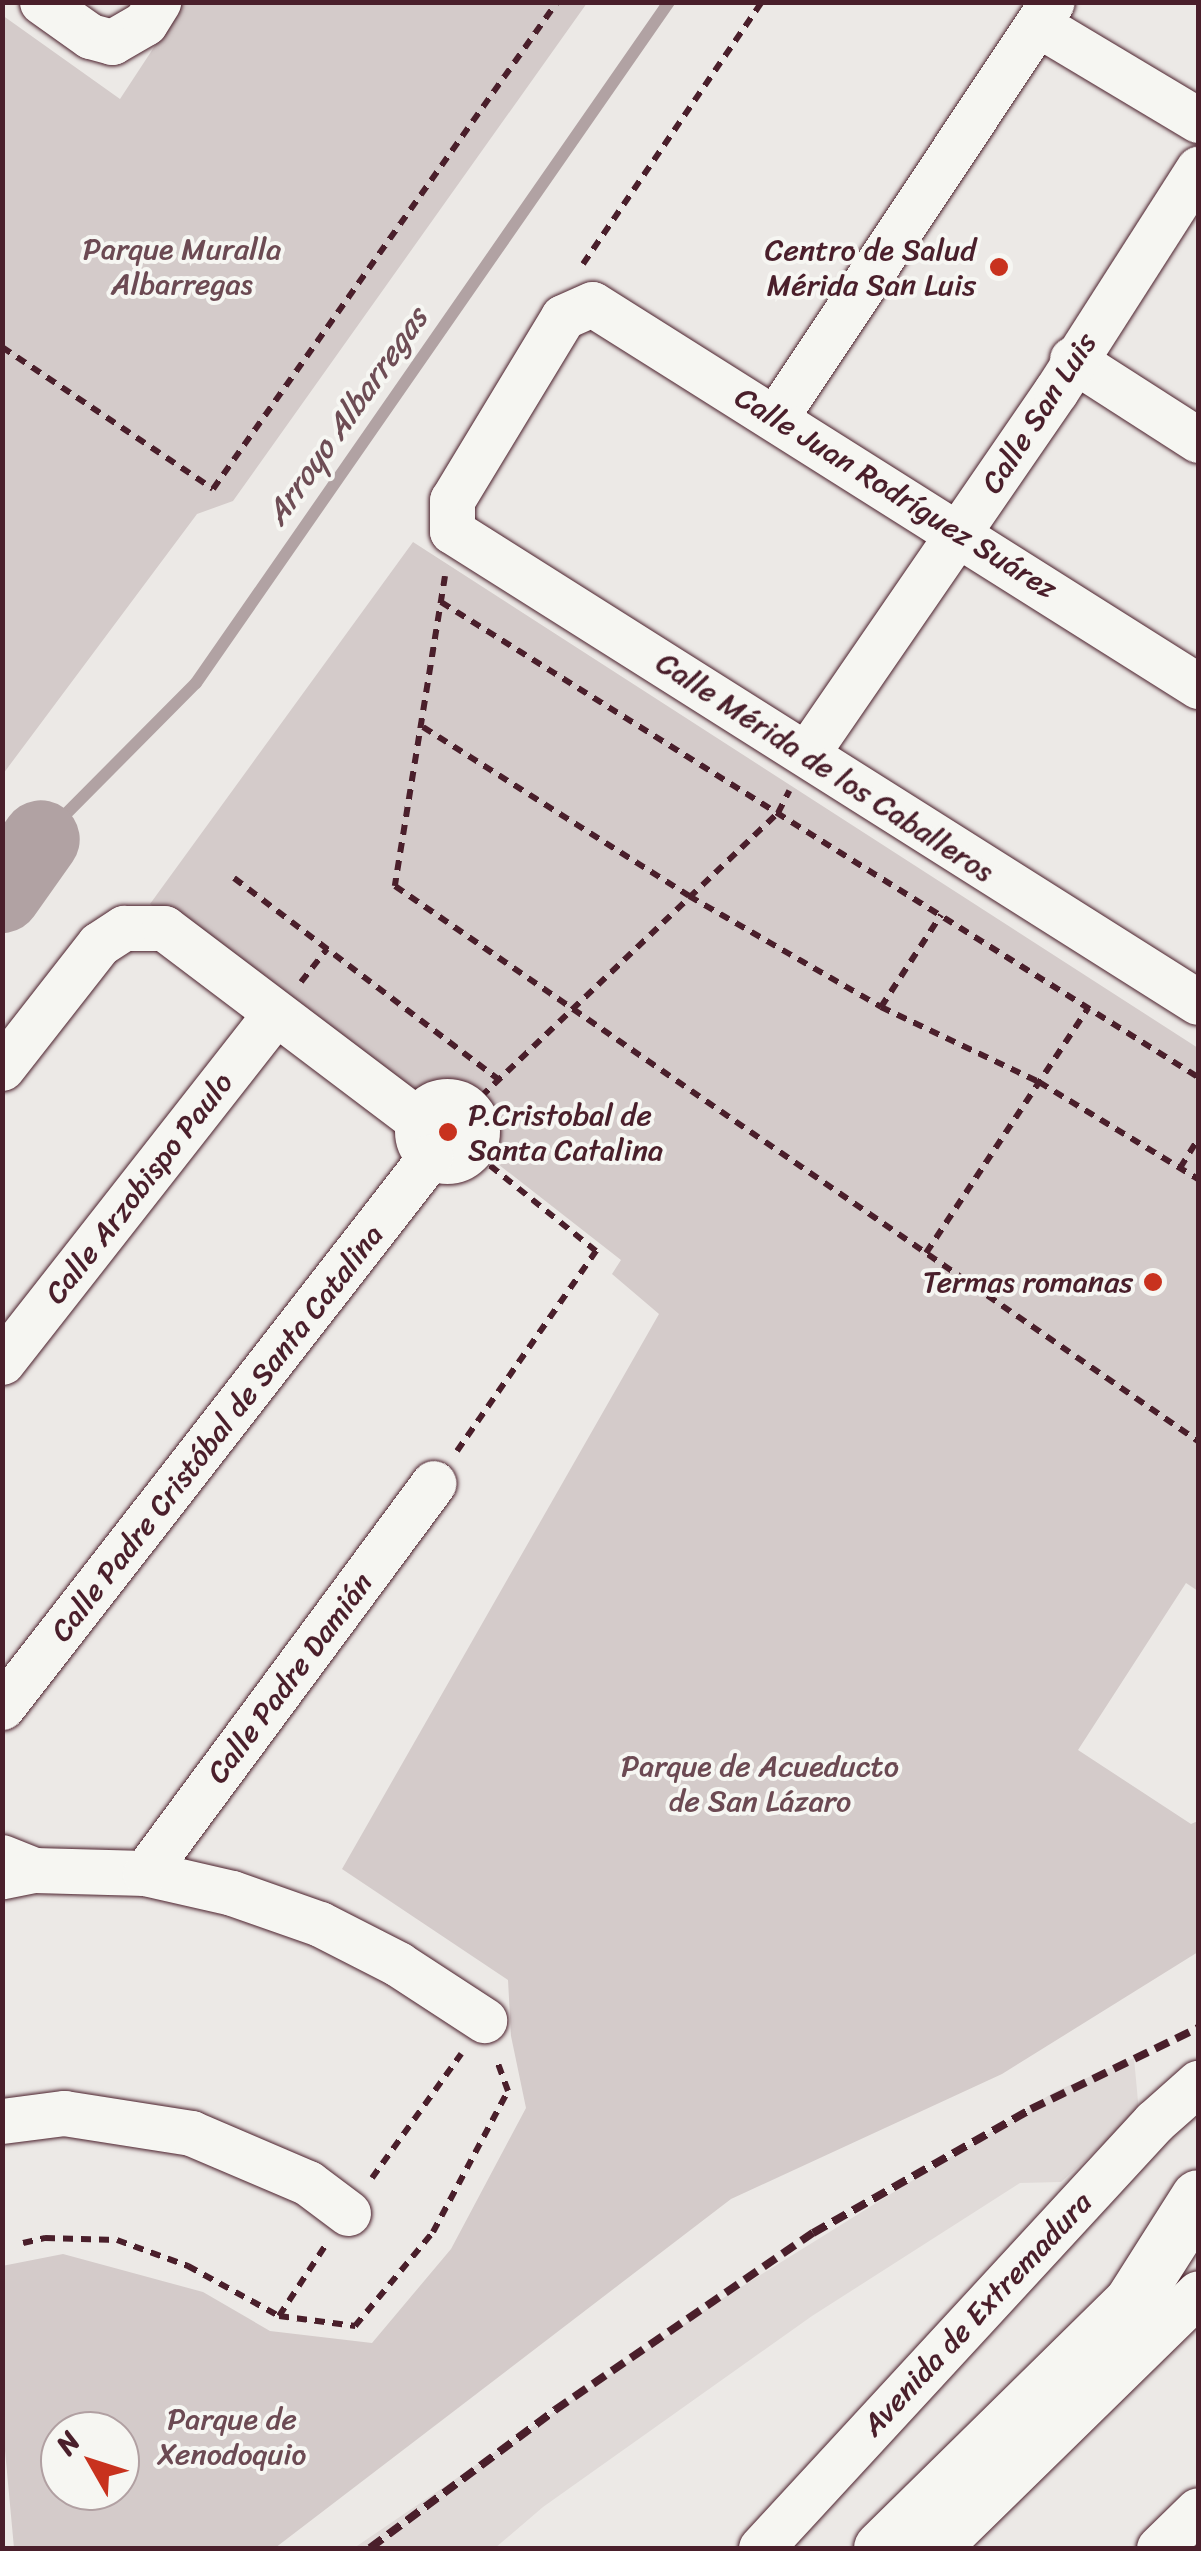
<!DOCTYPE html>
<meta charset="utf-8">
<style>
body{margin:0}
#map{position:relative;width:1201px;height:2551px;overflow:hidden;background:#ece9e6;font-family:Sriracha,sans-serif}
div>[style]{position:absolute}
.built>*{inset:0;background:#e0dad8}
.green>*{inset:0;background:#d4cbca}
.stream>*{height:12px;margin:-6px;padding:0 6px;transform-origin:6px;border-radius:6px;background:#b1a2a3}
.river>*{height:78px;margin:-39px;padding:0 39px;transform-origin:39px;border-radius:39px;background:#b1a2a3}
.path>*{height:6px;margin-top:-3px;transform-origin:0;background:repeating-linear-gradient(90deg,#4a1f2b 0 10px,transparent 0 18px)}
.roads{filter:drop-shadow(0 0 2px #4a1f2b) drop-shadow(0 0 2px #4a1f2b)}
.minor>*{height:45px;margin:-22.5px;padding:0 22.5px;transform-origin:22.5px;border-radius:22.5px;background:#f6f6f2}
.minor>.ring{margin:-22.5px;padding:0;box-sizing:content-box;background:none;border:45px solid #f6f6f2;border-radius:50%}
.major>*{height:55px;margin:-27.5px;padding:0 27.5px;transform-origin:27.5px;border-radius:27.5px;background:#f6f6f2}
.rail>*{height:8px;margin-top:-4px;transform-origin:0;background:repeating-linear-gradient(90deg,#4a1f2b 0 15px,transparent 0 23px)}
.dots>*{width:28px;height:28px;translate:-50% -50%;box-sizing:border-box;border:5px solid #f6f6f2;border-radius:50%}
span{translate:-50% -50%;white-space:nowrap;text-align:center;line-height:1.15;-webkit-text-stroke:8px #f6f6f2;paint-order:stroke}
.park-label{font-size:30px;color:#6c4a53}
.poi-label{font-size:30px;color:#4a1f2b}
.right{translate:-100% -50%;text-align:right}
.left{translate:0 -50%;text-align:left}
.street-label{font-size:30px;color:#4a1f2b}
.water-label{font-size:32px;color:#6e4d55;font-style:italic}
.frame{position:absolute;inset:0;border:5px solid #4a1f2b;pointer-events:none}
.north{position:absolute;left:40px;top:2411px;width:100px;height:100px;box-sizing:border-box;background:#f6f6f2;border:2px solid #b1a0a2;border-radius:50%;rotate:309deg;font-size:28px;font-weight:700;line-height:40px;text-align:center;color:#4a1f2b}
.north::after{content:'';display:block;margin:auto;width:35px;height:45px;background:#c8321e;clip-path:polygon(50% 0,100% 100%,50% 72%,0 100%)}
</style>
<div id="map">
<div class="built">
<div style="clip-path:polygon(1134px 2058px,1139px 2112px,1061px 2182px,1020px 2183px,812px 2316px,543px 2507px,495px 2548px,354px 2548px,712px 2305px,1056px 2091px)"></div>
</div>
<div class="green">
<div style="clip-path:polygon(183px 3px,587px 3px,233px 501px,197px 514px,3px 774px,2px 15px,120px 99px)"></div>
<div style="clip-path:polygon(evenodd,413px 542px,1198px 1048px,1198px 1591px,1186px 1583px,1078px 1750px,1191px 1824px,1198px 1821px,1198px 1952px,1002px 2074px,731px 2199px,275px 2548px,14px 2548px,2px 2418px,2px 2266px,63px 2254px,203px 2292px,270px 2331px,372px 2343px,451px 2249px,526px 2108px,511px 2036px,508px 1980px,342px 1869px,659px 1314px,612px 1274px,621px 1260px,489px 1157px,499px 1127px,480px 1091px,444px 1078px,414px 1101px,150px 904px,413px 542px,60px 2431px,120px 2431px,120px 2491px,60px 2491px,60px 2431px)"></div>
</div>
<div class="stream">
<div style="left:41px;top:839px;width:220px;rotate:-45.2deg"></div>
<div style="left:196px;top:683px;width:829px;rotate:-55.22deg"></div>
</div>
<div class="river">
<div style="left:2px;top:894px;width:67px;rotate:-54.7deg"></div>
</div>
<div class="path">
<div style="left:583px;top:264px;width:317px;rotate:-55.7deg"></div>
<div style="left:2px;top:347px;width:254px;rotate:33.9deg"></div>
<div style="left:213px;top:489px;width:596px;rotate:-54.76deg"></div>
<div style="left:445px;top:576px;width:314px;rotate:99.2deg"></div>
<div style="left:395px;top:886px;width:976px;rotate:34.65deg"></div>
<div style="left:441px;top:602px;width:894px;rotate:32.11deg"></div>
<div style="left:423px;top:727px;width:315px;rotate:32.4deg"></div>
<div style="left:689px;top:896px;width:222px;rotate:30deg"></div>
<div style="left:881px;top:1007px;width:175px;rotate:25.4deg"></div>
<div style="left:1039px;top:1082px;width:186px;rotate:31.4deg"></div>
<div style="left:234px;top:878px;width:332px;rotate:37.3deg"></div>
<div style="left:301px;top:982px;width:42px;rotate:-51.8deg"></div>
<div style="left:881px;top:1007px;width:110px;rotate:-56.9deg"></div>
<div style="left:468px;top:1109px;width:429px;rotate:-43.7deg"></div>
<div style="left:778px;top:813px;width:25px;rotate:-63deg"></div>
<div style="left:1180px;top:1168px;width:34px;rotate:-58deg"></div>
<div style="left:926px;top:1253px;width:294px;rotate:-56.5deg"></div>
<div style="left:457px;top:1451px;width:244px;rotate:-55.2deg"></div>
<div style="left:596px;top:1251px;width:159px;rotate:-141.1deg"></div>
<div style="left:372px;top:2178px;width:153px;rotate:-54.3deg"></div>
<div style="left:23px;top:2243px;width:23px;rotate:-13deg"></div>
<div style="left:45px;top:2238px;width:72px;rotate:1.6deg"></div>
<div style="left:117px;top:2240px;width:76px;rotate:20.1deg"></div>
<div style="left:188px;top:2266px;width:104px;rotate:28.8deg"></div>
<div style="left:279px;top:2316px;width:77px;rotate:7.5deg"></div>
<div style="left:355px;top:2326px;width:122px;rotate:-50.3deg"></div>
<div style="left:433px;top:2232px;width:160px;rotate:-62deg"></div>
<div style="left:508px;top:2091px;width:33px;rotate:-110deg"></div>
<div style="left:279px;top:2316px;width:84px;rotate:-56.7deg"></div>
</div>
<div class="roads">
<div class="minor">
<div style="left:42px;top:2px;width:59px;rotate:35.3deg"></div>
<div style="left:90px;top:36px;width:23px;rotate:15deg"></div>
<div style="left:112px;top:42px;width:38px;rotate:-30deg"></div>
<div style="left:145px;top:23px;width:25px;rotate:-58deg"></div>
<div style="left:1039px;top:25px;width:185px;rotate:30.9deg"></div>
<div style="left:1072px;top:359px;width:150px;rotate:32.7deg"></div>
<div style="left:776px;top:417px;width:498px;rotate:-56.4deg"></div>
<div style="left:1198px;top:686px;width:716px;rotate:-147.77deg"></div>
<div style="left:592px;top:304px;width:32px;rotate:156deg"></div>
<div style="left:563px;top:317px;width:214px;rotate:121.2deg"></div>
<div style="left:452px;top:500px;width:31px;rotate:90deg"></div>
<div style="left:452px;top:531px;width:882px;rotate:32.27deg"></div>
<div style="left:807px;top:753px;width:439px;rotate:-55.5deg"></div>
<div style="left:1056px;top:391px;width:264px;rotate:-57.4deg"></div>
<div style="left:2px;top:1068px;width:157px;rotate:-52deg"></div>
<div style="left:99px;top:944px;width:30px;rotate:-33deg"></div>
<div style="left:124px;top:928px;width:40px"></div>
<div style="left:164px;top:928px;width:320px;rotate:37.1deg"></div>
<div class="ring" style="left:417px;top:1101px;width:15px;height:15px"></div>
<div style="left:2px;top:1362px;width:442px;rotate:-51.9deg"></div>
<div style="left:2px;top:1707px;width:697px;rotate:-52.11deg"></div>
<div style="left:2px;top:1857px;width:35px;rotate:22deg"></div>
<div style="left:34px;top:1870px;width:33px;rotate:169deg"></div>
<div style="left:34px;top:1870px;width:111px;rotate:1.5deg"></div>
<div style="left:145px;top:1873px;width:89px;rotate:12.9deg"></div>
<div style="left:232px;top:1893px;width:93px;rotate:19.4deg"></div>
<div style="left:320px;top:1924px;width:88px;rotate:27.1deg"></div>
<div style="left:398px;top:1964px;width:103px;rotate:33.1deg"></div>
<div style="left:145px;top:1873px;width:485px;rotate:-53.5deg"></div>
<div style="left:2px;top:2121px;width:63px;rotate:-7.4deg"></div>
<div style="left:64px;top:2113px;width:129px;rotate:8.9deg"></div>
<div style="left:191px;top:2133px;width:127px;rotate:23.1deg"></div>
<div style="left:308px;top:2183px;width:50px;rotate:36.9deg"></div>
<div style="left:761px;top:2548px;width:580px;rotate:-47.31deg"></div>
<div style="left:1154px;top:2122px;width:59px;rotate:-41.6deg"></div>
<div style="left:938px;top:2548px;width:364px;rotate:-44.4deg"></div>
<div style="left:1159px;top:2548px;width:54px;rotate:-44.3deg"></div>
</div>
<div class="major">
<div style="left:881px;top:2548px;width:352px;rotate:-44.5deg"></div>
<div style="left:1132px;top:2301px;width:123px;rotate:-57.6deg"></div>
</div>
</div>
<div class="rail">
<div style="left:370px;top:2548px;width:231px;rotate:-36.7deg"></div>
<div style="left:555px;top:2410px;width:313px;rotate:-34.5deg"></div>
<div style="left:813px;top:2233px;width:251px;rotate:-29.6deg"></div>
<div style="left:1031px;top:2109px;width:186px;rotate:-25.9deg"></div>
</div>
<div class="dots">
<div style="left:999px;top:267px;background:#c8321e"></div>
<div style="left:448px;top:1132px;background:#c8321e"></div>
<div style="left:1153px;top:1282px;background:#c8321e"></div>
</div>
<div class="park-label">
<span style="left:182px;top:266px">Parque Muralla<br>Albarregas</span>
<span style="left:760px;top:1783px">Parque de Acueducto<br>de San Lázaro</span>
<span style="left:232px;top:2436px">Parque de<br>Xenodoquio</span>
</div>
<div class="poi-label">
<span class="right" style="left:976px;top:267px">Centro de Salud<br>Mérida San Luis</span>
<span class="left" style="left:468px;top:1132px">P.Cristobal de<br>Santa Catalina</span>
<span class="right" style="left:1133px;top:1282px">Termas romanas</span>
</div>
<div class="street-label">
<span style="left:1039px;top:413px;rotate:-57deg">Calle San Luis</span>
<span style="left:896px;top:493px;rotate:32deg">Calle Juan Rodríguez Suárez</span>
<span style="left:825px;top:767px;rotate:33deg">Calle Mérida de los Caballeros</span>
<span style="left:139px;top:1188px;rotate:-52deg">Calle Arzobispo Paulo</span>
<span style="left:217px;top:1433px;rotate:-52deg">Calle Padre Cristóbal de Santa Catalina</span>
<span style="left:290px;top:1678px;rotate:-53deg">Calle Padre Damián</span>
<span style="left:977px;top:2314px;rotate:-47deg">Avenida de Extremadura</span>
</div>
<div class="water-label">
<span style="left:347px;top:417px;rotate:-55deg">Arroyo Albarregas</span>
</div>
<div class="frame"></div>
<div class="north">N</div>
</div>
